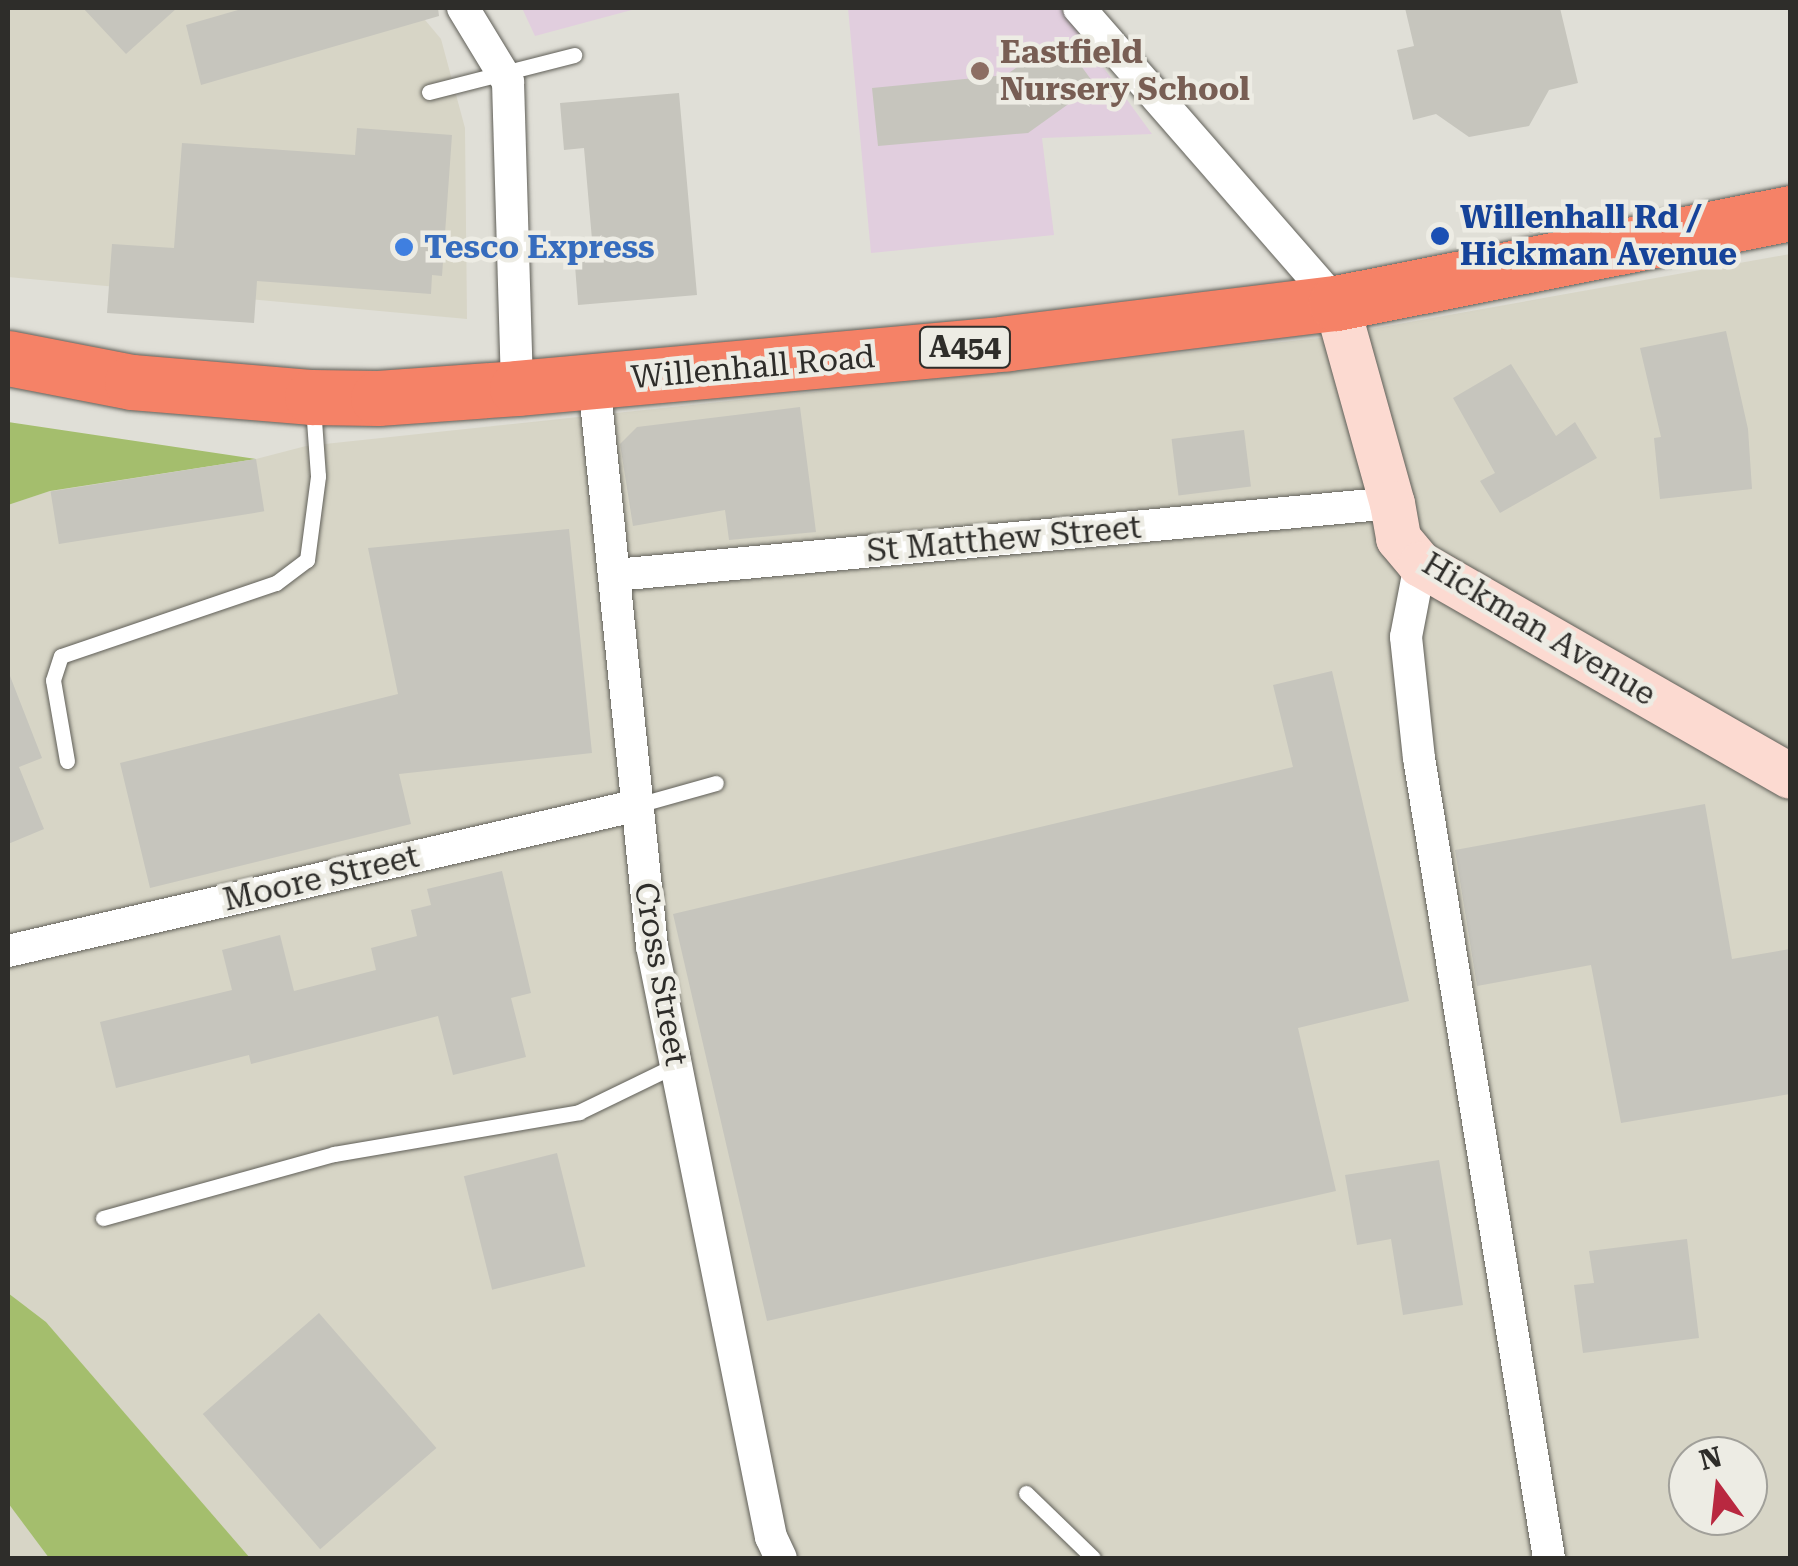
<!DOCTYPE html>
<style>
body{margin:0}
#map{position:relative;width:1798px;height:1566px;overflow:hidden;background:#e0dfd7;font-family:"Roboto Serif",serif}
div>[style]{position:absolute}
.built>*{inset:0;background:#d7d5c6}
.education>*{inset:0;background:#e1cede}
.green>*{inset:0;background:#a4be6d}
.building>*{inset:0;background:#c6c5bd;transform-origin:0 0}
.roads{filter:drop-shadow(0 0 2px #605f58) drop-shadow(0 0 2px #605f58)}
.lane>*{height:15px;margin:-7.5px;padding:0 7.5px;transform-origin:7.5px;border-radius:7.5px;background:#fff}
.street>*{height:32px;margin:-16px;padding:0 16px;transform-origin:16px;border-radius:16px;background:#fff}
.secondary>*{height:45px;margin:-22.5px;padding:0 22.5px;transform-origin:22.5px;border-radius:22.5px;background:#fcdad1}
.highway>*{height:55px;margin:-27.5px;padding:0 27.5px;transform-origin:27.5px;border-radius:27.5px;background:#f58267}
.dots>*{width:28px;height:28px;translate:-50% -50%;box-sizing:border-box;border:5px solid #edece4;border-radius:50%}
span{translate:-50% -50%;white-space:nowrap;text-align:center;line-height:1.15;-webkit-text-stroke:9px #edece4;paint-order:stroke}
.shield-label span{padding:2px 8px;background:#edece4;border:2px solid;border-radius:8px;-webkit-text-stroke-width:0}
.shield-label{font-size:30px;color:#2e2d2a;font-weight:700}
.education-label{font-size:32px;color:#785e54;font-weight:700}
.left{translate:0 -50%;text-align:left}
.transit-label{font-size:32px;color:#164399;font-weight:700}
.shop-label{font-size:32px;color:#366cbe;font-weight:700}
.street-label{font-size:32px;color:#2e2d2a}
.frame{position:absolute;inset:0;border:10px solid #2e2d2a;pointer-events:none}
.north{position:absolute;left:1668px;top:1436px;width:100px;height:100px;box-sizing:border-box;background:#edece4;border:2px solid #a1a09a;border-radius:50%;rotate:345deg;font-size:28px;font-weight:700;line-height:40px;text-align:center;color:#2e2d2a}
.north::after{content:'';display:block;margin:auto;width:35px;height:45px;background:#b92840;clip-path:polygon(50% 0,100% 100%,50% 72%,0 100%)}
</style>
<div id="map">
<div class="built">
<div style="clip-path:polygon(8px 8px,415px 8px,441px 39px,465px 128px,467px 319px,8px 277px)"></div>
<div style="clip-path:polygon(evenodd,1790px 254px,1790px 1558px,250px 1558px,46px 1322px,8px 1293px,8px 505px,50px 491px,256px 459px,306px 446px,1320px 338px,1790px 254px,1688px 1456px,1748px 1456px,1748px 1516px,1688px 1516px,1688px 1456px)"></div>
<div style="clip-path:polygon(8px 1503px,49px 1558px,8px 1558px)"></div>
</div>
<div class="education">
<div style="clip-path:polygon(522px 8px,639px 8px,535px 36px)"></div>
<div style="clip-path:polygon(848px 8px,1060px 8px,1152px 134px,1042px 138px,1054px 235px,871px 253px)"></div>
</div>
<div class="green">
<div style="clip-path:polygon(8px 422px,256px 459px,50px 491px,8px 505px)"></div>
<div style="clip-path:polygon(8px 1293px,46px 1322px,250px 1558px,49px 1558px,8px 1503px)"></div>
</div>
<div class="building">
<div style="clip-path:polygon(83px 8px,177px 8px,126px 54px)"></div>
<div style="clip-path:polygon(245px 8px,438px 8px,439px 16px,201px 85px,186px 25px)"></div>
<div style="clip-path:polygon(1405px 8px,1560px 8px,1578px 83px,1549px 90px,1529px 126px,1469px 137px,1436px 114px,1413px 120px,1397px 50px,1414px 46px)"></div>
<div style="clip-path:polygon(1060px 37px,1095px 85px,1028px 133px,878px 146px,872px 88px,1006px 75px)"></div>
<div style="clip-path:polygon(679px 93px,697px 295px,578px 305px,574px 252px,593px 251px,584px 148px,564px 150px,560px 103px)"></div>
<div style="clip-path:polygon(357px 128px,452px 135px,442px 276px,432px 275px,431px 294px,257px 281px,254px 323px,107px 313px,112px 244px,174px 248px,182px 143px,355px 155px)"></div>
<div style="clip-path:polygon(1726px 331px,1748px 429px,1752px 489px,1660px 499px,1654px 438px,1661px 437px,1640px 348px)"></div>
<div style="clip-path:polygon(1511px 364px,1556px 436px,1575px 422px,1597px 458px,1500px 513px,1480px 481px,1495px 473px,1453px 398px)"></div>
<div style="clip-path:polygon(800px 407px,816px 532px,729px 540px,725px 510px,633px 526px,620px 444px,637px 427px)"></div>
<div style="left:1244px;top:430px;width:57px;height:73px;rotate:83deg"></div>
<div style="left:256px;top:459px;width:53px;height:208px;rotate:81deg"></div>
<div style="clip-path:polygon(569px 529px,592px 753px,399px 774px,411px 824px,150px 888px,120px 763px,398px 694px,368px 548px)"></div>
<div style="clip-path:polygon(1332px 671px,1409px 1001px,1298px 1028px,1336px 1191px,767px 1321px,673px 914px,1293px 767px,1273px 685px)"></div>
<div style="clip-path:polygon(10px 676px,42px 758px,19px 767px,44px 829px,8px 844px)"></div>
<div style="clip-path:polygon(1705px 804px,1732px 959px,1790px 949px,1790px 1094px,1621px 1123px,1591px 965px,1477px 986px,1455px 850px)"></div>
<div style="clip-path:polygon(502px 871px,531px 993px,511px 998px,526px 1057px,453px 1075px,438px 1016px,251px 1064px,249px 1055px,116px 1088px,100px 1022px,232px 990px,222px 950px,280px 935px,294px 991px,376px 970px,371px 948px,417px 936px,411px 910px,431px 905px,427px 889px)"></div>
<div style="left:557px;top:1153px;width:117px;height:96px;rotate:76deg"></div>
<div style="clip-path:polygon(1439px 1160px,1463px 1305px,1403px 1315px,1391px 1239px,1357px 1245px,1345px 1175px)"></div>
<div style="clip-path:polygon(1687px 1239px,1699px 1338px,1583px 1353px,1574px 1285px,1594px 1283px,1589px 1251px)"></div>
<div style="left:319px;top:1313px;width:179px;height:154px;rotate:49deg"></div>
</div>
<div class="roads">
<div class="lane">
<div style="left:429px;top:92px;width:150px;rotate:-14.3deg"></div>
<div style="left:67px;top:761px;width:82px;rotate:-99.8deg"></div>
<div style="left:53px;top:680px;width:25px;rotate:-72deg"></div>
<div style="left:61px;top:656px;width:227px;rotate:-18.8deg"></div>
<div style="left:276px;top:583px;width:39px;rotate:-37deg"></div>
<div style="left:307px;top:560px;width:85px;rotate:-82.5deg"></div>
<div style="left:318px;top:476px;width:70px;rotate:-94.1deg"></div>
<div style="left:634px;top:806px;width:85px;rotate:-15.7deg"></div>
<div style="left:103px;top:1218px;width:240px;rotate:-15.5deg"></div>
<div style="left:334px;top:1154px;width:249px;rotate:-9.7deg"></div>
<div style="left:579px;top:1112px;width:108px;rotate:-25.9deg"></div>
<div style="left:1026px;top:1493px;width:93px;rotate:44.1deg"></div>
</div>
<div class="street">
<div style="left:463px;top:8px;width:87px;rotate:58.7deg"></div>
<div style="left:508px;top:82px;width:306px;rotate:88.3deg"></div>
<div style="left:1079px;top:8px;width:391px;rotate:48.9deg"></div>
<div style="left:594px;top:382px;width:567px;rotate:84.13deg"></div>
<div style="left:652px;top:946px;width:603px;rotate:78.62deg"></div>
<div style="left:771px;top:1537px;width:23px;rotate:65deg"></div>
<div style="left:1420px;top:564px;width:74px;rotate:100.9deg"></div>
<div style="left:1406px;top:637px;width:122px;rotate:83.9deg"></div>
<div style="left:1419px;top:758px;width:810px;rotate:80.77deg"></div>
<div style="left:615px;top:575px;width:780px;rotate:-5.29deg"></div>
<div style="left:8px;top:951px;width:643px;rotate:-13.04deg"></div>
</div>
<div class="secondary">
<div style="left:1336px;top:303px;width:208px;rotate:74.4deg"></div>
<div style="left:1392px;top:503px;width:36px;rotate:80deg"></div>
<div style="left:1398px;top:538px;width:34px;rotate:50deg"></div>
<div style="left:1420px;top:564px;width:426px;rotate:29.8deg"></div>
</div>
<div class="highway">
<div style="left:8px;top:358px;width:126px;rotate:11deg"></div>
<div style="left:132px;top:382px;width:181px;rotate:4.8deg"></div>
<div style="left:312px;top:397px;width:66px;rotate:0.9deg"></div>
<div style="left:378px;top:398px;width:139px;rotate:-4.1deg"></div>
<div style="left:517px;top:388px;width:493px;rotate:-5.2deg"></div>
<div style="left:1008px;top:343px;width:330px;rotate:-7deg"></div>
<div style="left:1336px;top:303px;width:463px;rotate:-11.2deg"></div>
</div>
</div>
<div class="dots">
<div style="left:980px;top:71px;background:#8d6e63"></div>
<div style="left:1440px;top:236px;background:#1a4fb4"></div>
<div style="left:404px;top:247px;background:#3f7fe0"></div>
</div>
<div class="shield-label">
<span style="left:965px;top:347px">A454</span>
</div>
<div class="education-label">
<span class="left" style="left:1000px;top:71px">Eastfield<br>Nursery School</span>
</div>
<div class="transit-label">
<span class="left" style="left:1460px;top:236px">Willenhall Rd /<br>Hickman Avenue</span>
</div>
<div class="shop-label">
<span class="left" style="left:424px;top:247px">Tesco Express</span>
</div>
<div class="street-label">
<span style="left:753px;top:367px;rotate:-5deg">Willenhall Road</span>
<span style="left:1004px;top:539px;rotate:-5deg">St Matthew Street</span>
<span style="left:1539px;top:629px;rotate:31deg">Hickman Avenue</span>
<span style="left:321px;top:878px;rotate:-13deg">Moore Street</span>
<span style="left:661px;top:974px;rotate:80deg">Cross Street</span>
</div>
<div class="frame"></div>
<div class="north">N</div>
</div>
